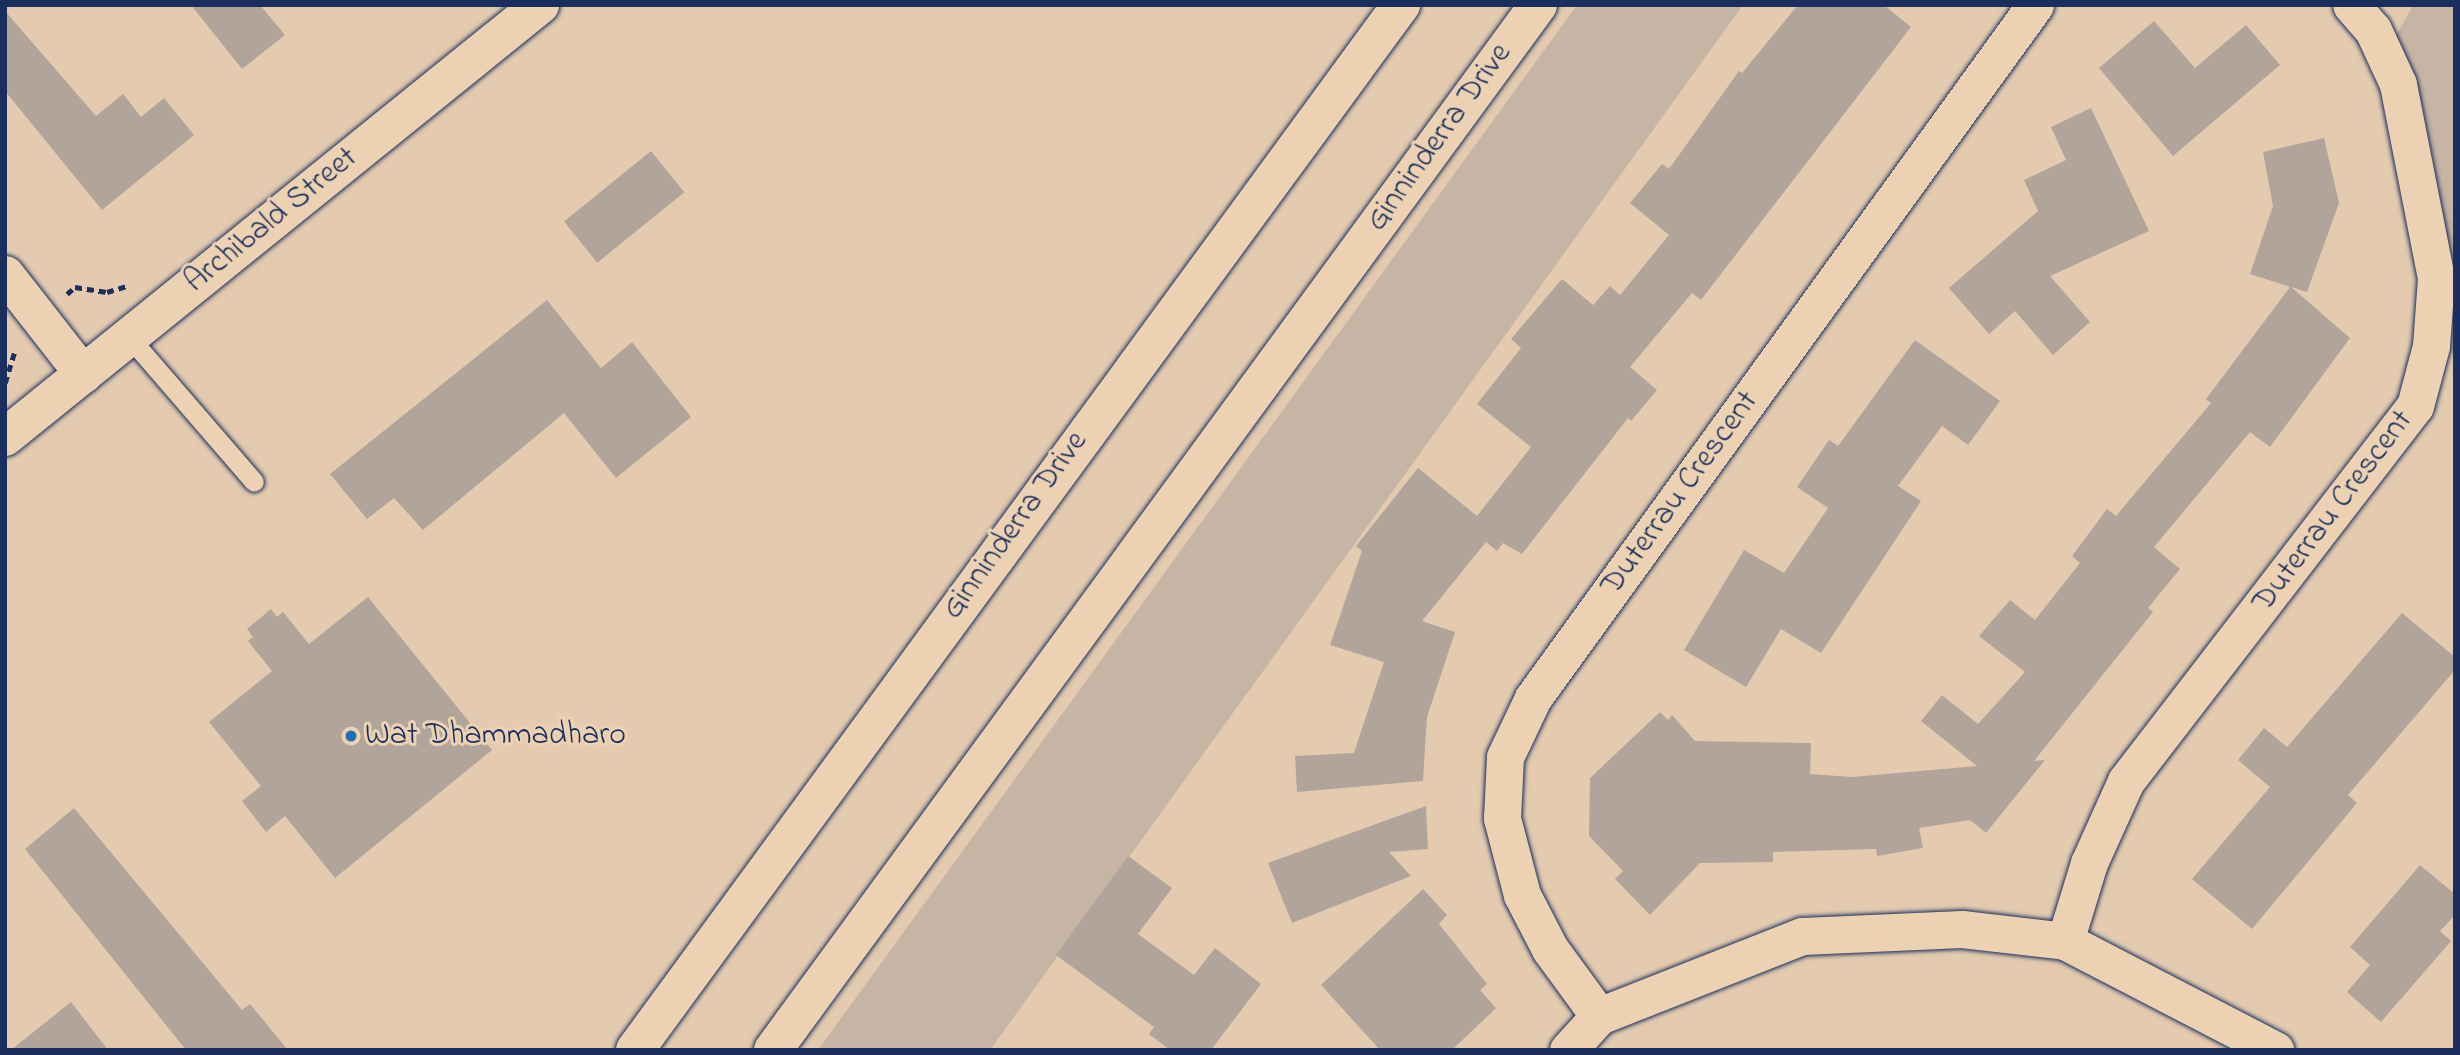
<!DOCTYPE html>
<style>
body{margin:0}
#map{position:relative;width:2460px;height:1055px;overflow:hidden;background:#e4cbb0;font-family:"Indie Flower",sans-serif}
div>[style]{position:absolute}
.green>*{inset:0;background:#c6b4a4}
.building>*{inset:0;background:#b1a49b;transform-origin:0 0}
.path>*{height:4.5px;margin-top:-2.25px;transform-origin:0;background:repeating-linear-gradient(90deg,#1b2f5e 0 7px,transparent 0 12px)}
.roads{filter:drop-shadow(0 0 2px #1b2f5e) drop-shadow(0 0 2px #1b2f5e)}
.lane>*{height:19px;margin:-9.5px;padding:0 9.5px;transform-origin:9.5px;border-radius:9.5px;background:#ecd2b3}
.street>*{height:37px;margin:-18.5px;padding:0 18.5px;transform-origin:18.5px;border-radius:18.5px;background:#ecd2b3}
.secondary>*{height:38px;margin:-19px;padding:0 19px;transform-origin:19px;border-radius:19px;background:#ecd2b3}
.primary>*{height:38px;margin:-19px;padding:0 19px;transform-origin:19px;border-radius:19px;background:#ecd2b3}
.dots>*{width:19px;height:19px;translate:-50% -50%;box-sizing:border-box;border:4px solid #ecd2b3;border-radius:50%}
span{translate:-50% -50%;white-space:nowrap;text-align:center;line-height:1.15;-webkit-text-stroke:6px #ecd2b3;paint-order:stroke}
.street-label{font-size:32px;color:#1b2f5e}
.poi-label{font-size:32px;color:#1b2f5e}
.left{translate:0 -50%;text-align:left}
.frame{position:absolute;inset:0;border:7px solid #1b2f5e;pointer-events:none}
</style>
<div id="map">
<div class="green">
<div style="clip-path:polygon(1577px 5px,1743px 5px,990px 1050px,818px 1050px)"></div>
<div style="clip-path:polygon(2413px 5px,2455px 5px,2455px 355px,2431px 346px,2385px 56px)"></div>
</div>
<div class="building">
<div style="clip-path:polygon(191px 5px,260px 5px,285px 35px,242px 69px)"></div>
<div style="clip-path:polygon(1798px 5px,1884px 5px,1911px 27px,1701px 300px,1692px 293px,1630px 367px,1657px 390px,1631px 421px,1628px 418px,1522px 554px,1503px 543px,1497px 551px,1486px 542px,1422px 621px,1455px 632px,1427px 717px,1423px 781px,1297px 792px,1295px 756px,1354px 753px,1384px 662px,1330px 645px,1362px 551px,1356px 546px,1418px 468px,1477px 516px,1531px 447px,1477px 404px,1521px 348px,1511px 339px,1562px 279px,1593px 305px,1610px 286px,1620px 295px,1669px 235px,1630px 203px,1662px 164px,1669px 169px,1739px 71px,1742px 73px)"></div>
<div style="clip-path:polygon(5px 11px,96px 116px,123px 94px,141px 117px,164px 98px,194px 135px,102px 210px,5px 91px)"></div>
<div style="clip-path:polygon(2154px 21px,2195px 68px,2246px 25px,2280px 65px,2173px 156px,2099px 68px)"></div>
<div style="clip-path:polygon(2091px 108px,2149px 231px,2050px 276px,2090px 322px,2053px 355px,2015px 311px,1989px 334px,1949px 288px,2038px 211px,2024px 180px,2066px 160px,2051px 127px)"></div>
<div style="clip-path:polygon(2324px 138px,2339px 203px,2307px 292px,2291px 287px,2350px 338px,2270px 447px,2250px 432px,2154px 547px,2180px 569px,2148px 608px,2153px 612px,2034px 761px,2045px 760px,1986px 833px,1970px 820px,1919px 828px,1923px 848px,1877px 856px,1876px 849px,1773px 852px,1773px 862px,1700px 863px,1650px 915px,1615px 879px,1623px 871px,1589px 836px,1590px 778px,1660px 712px,1668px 720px,1672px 715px,1695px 741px,1811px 743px,1810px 774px,1852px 777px,1977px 766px,1921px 721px,1942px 695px,1978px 724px,2025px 672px,1979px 636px,2010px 600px,2035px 620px,2080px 563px,2072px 556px,2107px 509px,2116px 516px,2211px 403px,2206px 399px,2290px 287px,2250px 274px,2273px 206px,2263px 152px)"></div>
<div style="left:651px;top:151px;width:53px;height:112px;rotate:51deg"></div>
<div style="clip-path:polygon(547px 300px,601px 368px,632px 342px,691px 417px,616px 478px,564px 413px,423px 530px,394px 498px,367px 519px,330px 474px)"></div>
<div style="clip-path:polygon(1915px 340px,2000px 401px,1968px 445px,1942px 426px,1898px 486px,1921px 501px,1821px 653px,1781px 629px,1746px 687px,1684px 650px,1744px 550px,1784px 573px,1828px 508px,1797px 487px,1829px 440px,1838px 446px)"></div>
<div style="clip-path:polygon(368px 597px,492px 750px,335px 878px,285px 816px,266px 832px,242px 801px,261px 786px,209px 722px,272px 671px,248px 641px,253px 637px,247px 629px,271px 609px,277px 617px,283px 612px,309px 644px)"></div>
<div style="clip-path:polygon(2402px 613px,2455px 657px,2455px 670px,2348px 795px,2357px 803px,2252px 929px,2192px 879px,2270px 787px,2238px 760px,2264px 728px,2287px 747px)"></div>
<div style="clip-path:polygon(1426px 806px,1428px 849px,1389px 852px,1411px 876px,1292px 923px,1268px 863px)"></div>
<div style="clip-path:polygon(74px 808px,242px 1010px,250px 1004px,288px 1050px,186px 1050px,25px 849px)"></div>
<div style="clip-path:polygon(1128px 856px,1172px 888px,1138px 934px,1194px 975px,1215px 948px,1261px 984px,1211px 1050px,1170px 1050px,1149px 1034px,1154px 1027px,1056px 955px)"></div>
<div style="clip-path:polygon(2420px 865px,2455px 894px,2455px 915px,2440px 931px,2451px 941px,2381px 1022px,2347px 992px,2370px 965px,2350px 947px)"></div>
<div style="clip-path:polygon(1423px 889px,1447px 915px,1439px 924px,1487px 984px,1480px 990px,1496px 1008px,1452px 1050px,1380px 1050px,1321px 985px)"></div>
<div style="clip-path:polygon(71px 1002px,108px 1050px,11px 1050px)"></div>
</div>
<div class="path">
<div style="left:67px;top:294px;width:11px;rotate:-41deg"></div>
<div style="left:75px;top:287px;width:32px;rotate:9deg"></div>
<div style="left:107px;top:292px;width:21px;rotate:-17deg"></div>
<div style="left:5px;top:383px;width:34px;rotate:-73deg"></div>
</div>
<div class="roads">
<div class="lane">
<div style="left:129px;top:337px;width:191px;rotate:49.2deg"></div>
</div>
<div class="street">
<div style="left:5px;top:274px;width:127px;rotate:52deg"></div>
<div style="left:2065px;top:941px;width:82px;rotate:-72.9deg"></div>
<div style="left:2089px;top:863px;width:90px;rotate:-65.7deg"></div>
<div style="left:2126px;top:781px;width:473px;rotate:-52.4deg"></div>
<div style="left:2415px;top:406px;width:62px;rotate:-75.1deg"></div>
<div style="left:2431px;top:346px;width:68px;rotate:-85.8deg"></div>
<div style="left:2436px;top:278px;width:198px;rotate:-101.1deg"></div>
<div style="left:2398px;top:84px;width:60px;rotate:-114.8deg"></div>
<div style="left:2373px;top:30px;width:33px;rotate:-131deg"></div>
<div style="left:1599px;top:1016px;width:83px;rotate:-126.2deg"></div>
<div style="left:1550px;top:949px;width:61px;rotate:-117.4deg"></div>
<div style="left:1522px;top:895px;width:80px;rotate:-104.6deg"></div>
<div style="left:1502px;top:818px;width:61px;rotate:-87.2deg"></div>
<div style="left:1505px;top:757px;width:65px;rotate:-64.6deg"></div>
<div style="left:1533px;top:698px;width:856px;rotate:-54.08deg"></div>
<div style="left:1568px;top:1050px;width:46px;rotate:-47.6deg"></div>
<div style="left:1599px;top:1016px;width:218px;rotate:-21.5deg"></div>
<div style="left:1802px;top:936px;width:160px;rotate:-2.5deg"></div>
<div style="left:1962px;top:929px;width:104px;rotate:6.6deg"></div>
<div style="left:2065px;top:941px;width:237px;rotate:27.4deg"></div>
</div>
<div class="secondary">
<div style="left:5px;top:437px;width:688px;rotate:-38.92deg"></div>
</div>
<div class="primary">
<div style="left:635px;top:1050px;width:1296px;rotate:-53.76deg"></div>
<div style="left:773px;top:1050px;width:1295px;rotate:-53.79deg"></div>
</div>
</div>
<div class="dots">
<div style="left:351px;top:736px;background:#1f6fb2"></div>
</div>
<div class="street-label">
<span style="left:1440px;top:138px;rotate:-54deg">Ginninderra Drive</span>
<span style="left:272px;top:221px;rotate:-39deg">Archibald Street</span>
<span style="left:1681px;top:494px;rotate:-54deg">Duterrau Crescent</span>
<span style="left:2334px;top:512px;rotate:-53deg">Duterrau Crescent</span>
<span style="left:1016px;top:526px;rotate:-54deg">Ginninderra Drive</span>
</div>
<div class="poi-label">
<span class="left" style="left:365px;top:736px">Wat Dhammadharo</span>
</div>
<div class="frame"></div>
</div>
